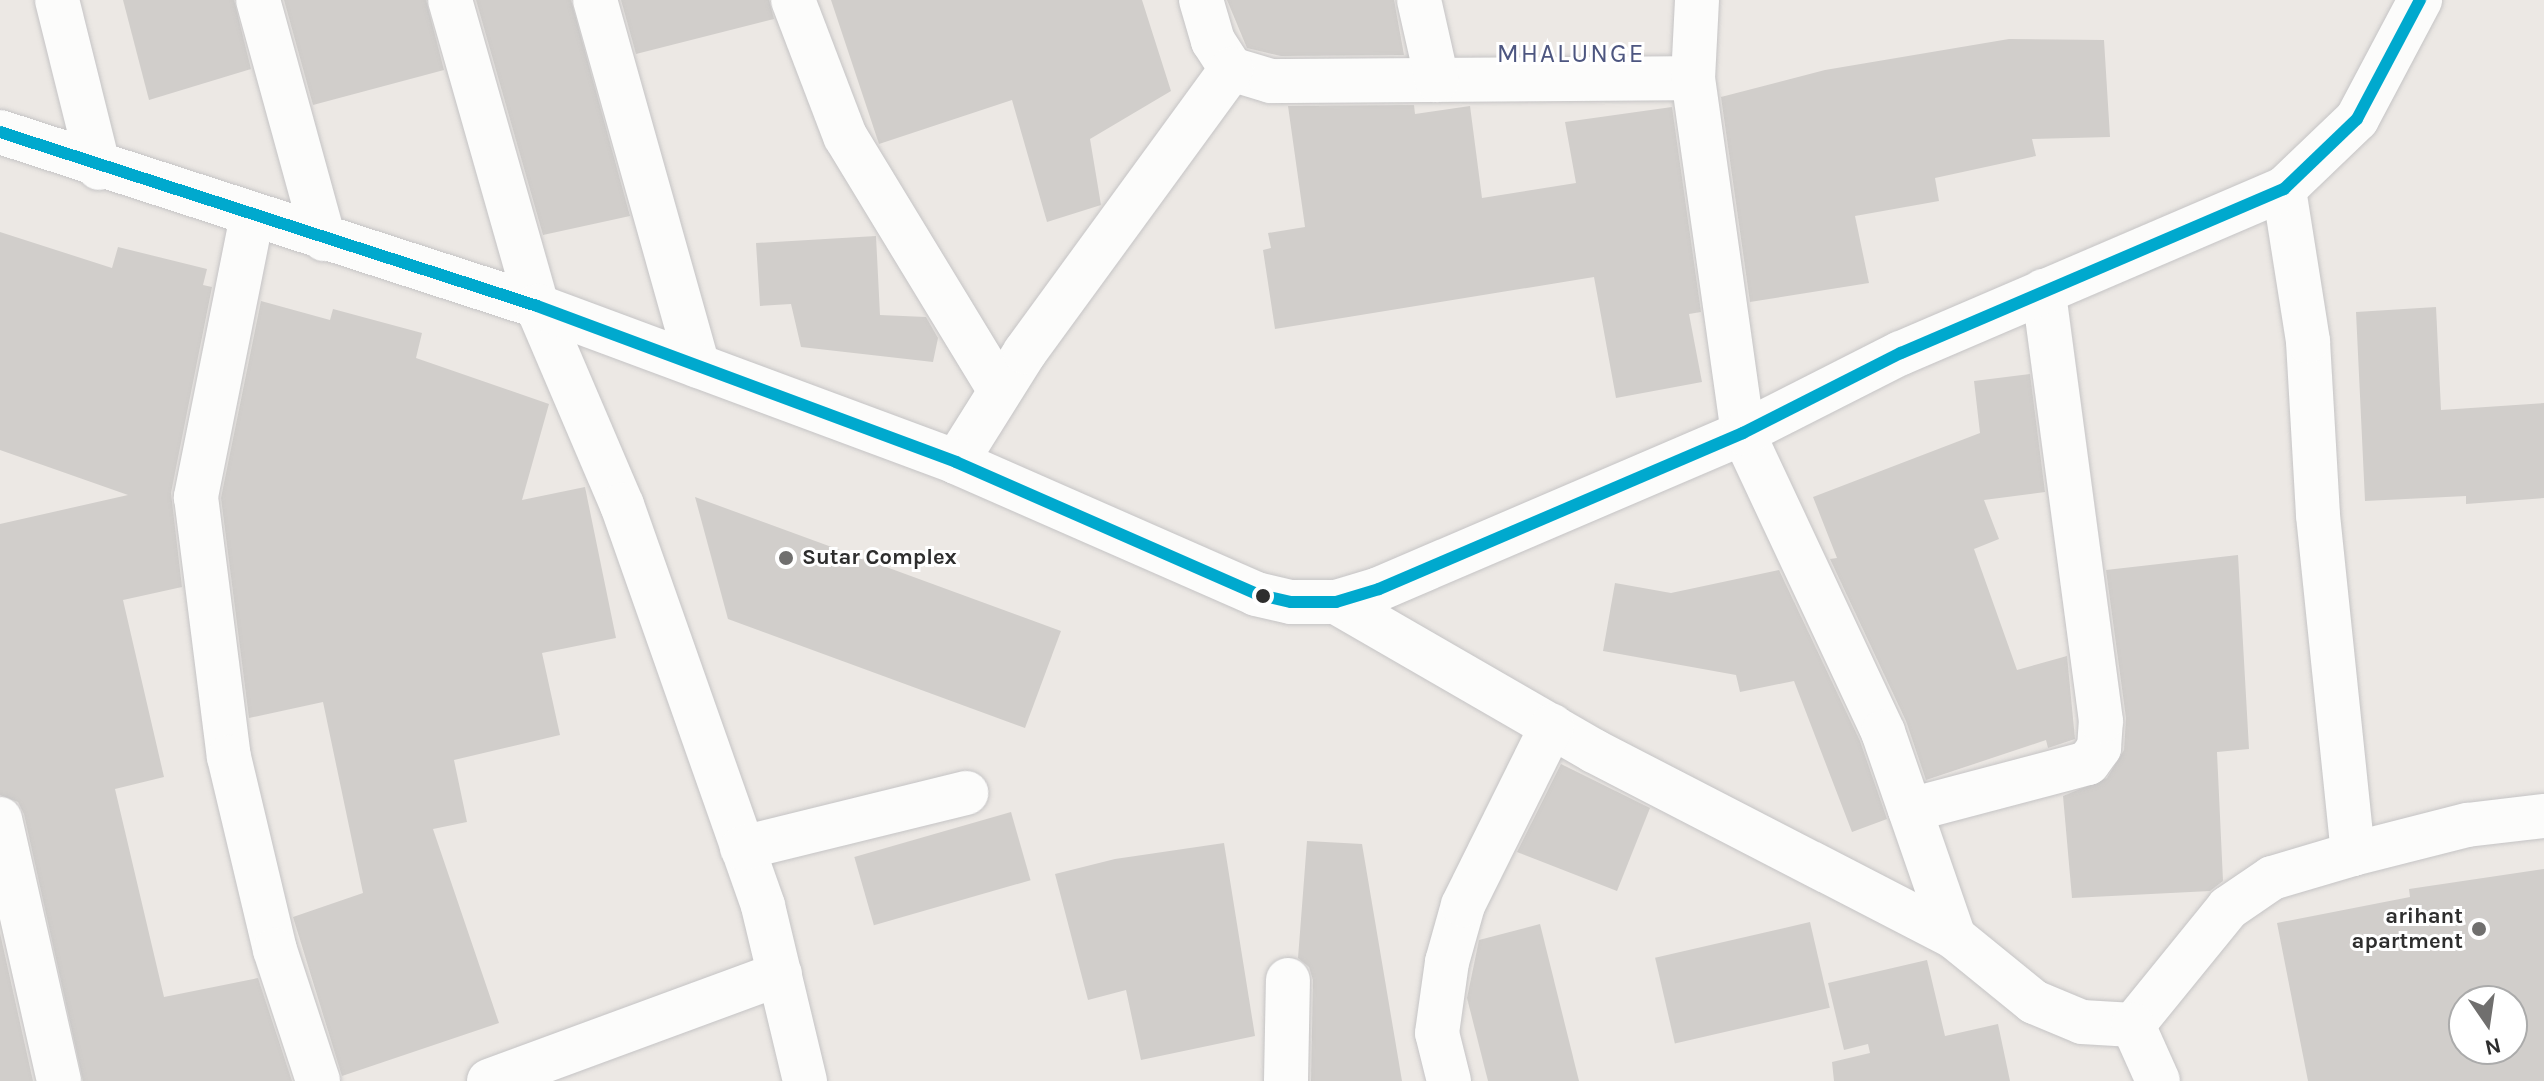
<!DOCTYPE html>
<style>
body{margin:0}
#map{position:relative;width:2544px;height:1081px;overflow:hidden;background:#ece8e4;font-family:Karla,sans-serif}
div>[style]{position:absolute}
.building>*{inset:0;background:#d1cecb;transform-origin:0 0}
.roads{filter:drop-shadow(0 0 2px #c5c4c5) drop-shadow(0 0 2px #c5c4c5)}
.street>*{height:44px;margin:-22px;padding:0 22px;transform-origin:22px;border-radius:22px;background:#fcfcfb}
.secondary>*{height:44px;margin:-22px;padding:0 22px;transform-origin:22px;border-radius:22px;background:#fcfcfb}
.bus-1>*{height:12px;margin:-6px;padding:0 6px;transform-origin:6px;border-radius:6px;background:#00a9ce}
.dots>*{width:22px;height:22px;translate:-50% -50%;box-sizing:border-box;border:4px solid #fff;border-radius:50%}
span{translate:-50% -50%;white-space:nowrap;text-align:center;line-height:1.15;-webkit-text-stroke:6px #fff;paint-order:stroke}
.poi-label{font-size:22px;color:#2e2e2e;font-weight:700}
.left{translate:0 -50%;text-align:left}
.right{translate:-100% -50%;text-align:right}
.quarter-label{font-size:26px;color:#4d5680;letter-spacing:2px}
.north{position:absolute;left:2448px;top:985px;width:80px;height:80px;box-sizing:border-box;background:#fff;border:2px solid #ababab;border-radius:50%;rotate:167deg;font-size:22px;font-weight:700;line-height:32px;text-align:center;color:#2e2e2e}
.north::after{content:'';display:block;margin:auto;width:28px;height:36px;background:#706f6e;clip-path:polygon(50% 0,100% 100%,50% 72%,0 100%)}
</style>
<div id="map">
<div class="building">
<div style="clip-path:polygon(123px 0,234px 0,251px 69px,149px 100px)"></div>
<div style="clip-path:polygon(284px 0,426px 0,444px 70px,313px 105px)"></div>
<div style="clip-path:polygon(476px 0,571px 0,630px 216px,543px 235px)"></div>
<div style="clip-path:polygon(621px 0,769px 0,774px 19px,636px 54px)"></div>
<div style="clip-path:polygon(831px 0,1142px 0,1171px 91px,1090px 139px,1101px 205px,1047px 222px,1012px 100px,879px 144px)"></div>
<div style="clip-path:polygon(1227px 0,1394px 0,1404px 55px,1281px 56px,1247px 48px)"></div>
<div style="clip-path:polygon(2009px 39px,2104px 40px,2110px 137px,2032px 139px,2036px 156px,1935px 178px,1939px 201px,1855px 216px,1869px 283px,1750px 302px,1721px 97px,1825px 70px)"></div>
<div style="clip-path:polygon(1414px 105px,1415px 114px,1470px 106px,1482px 198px,1576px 183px,1565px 122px,1672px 107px,1701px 312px,1689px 314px,1702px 382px,1616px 398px,1594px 277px,1275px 329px,1263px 250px,1271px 248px,1268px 233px,1305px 227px,1288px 106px)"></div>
<div style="clip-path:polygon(0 232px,112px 268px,118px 247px,207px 269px,203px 285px,212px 287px,171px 493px,182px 587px,123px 600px,164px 777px,115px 789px,164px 997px,258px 978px,292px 1081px,83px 1081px,24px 814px,18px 802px,0 795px,0 524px,128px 495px,0 450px)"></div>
<div style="clip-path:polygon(876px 236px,880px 315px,926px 317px,938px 338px,933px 362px,801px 347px,791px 304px,760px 306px,756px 243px)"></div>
<div style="clip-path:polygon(261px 301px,330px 320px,333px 309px,422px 333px,416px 358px,549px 404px,522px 500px,585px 487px,616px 638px,542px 653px,560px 735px,454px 760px,467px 822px,433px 829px,499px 1023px,342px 1076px,293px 917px,363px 893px,323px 702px,249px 718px,221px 498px)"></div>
<div style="clip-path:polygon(2436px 307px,2441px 410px,2544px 403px,2544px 498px,2466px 504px,2466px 496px,2365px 501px,2356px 312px)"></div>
<div style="clip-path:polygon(2030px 374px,2045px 492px,1984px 500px,1999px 539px,1974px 549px,2017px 670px,2067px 656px,2075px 739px,2048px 748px,2046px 740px,1926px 780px,1906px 721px,1830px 559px,1837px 558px,1813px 497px,1980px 433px,1974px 381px)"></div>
<div style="clip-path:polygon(695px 497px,1061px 631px,1025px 728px,728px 619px)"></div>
<div style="clip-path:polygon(2238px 555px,2249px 749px,2217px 752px,2223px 881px,2210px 891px,2072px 898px,2063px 796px,2107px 778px,2124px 750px,2126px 718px,2106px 570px)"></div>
<div style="clip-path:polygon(1779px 570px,1860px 741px,1887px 819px,1852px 832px,1794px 681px,1740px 692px,1736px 675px,1603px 651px,1615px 583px,1671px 593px)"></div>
<div style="clip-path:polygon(1561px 764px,1650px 808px,1617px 891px,1517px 852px)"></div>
<div style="left:1011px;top:812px;width:71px;height:163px;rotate:74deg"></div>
<div style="clip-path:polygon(1307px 841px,1362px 844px,1402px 1081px,1311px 1081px,1313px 980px,1309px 967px,1298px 958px)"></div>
<div style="clip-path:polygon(1224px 843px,1255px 1036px,1141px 1060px,1126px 990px,1088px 1000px,1055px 874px,1115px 859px)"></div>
<div style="clip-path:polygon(evenodd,2544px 869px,2544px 1081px,2308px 1081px,2277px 923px,2410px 897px,2409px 889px,2544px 869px,2464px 1001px,2512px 1001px,2512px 1049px,2464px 1049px,2464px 1001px)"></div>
<div style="left:1810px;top:922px;width:88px;height:159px;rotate:77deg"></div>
<div style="clip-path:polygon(1540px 924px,1579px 1081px,1488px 1081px,1467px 998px,1479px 940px)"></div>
<div style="clip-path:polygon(0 933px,33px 1081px,0 1081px)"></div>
<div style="clip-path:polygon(1927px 960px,1945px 1036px,1998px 1024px,2010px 1081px,1834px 1081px,1832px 1062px,1870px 1053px,1868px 1044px,1844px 1050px,1828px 983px)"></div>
</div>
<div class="roads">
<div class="street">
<div style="left:57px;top:0;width:173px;rotate:76deg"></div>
<div style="left:258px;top:0;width:248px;rotate:74.6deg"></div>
<div style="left:450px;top:0;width:318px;rotate:74.1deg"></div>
<div style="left:537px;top:306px;width:216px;rotate:66.9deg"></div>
<div style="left:622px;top:505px;width:425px;rotate:70.6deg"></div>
<div style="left:763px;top:906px;width:180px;rotate:76.5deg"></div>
<div style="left:595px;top:0;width:380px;rotate:74.3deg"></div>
<div style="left:793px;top:0;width:146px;rotate:69.1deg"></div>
<div style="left:845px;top:136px;width:298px;rotate:58.7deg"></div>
<div style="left:1201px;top:0;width:43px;rotate:73.7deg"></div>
<div style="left:1213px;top:41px;width:33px;rotate:57deg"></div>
<div style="left:1231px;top:69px;width:42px;rotate:16.7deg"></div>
<div style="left:1271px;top:81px;width:422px;rotate:-0.4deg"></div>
<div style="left:1419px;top:0;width:82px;rotate:77.3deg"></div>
<div style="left:1697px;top:0;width:78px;rotate:92.9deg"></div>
<div style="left:1693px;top:78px;width:359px;rotate:82deg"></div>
<div style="left:1743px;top:433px;width:330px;rotate:64.9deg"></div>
<div style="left:1883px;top:732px;width:217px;rotate:70.9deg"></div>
<div style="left:252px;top:216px;width:287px;rotate:101.3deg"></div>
<div style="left:196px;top:497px;width:262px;rotate:82.8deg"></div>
<div style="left:229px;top:757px;width:198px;rotate:76.6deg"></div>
<div style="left:275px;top:950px;width:138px;rotate:71.8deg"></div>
<div style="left:956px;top:462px;width:130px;rotate:-57.9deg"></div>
<div style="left:1025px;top:352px;width:350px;rotate:-53.9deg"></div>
<div style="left:1336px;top:602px;width:298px;rotate:30deg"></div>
<div style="left:1594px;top:751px;width:405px;rotate:27.3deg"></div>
<div style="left:1954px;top:937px;width:103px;rotate:39.1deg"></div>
<div style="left:2034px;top:1002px;width:52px;rotate:22.6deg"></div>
<div style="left:2082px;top:1022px;width:51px;rotate:3.4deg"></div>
<div style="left:1910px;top:810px;width:184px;rotate:-14.8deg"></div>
<div style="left:2088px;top:763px;width:19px;rotate:-54deg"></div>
<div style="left:2099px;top:748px;width:27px;rotate:-86deg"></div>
<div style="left:2101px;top:721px;width:434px;rotate:-97.6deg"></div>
<div style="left:0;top:819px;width:269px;rotate:77.3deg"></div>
<div style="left:742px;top:848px;width:231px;rotate:-13.8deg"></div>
<div style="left:2353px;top:854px;width:118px;rotate:-14.3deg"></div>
<div style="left:2467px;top:825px;width:78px;rotate:-6.7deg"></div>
<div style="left:2133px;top:1025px;width:151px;rotate:-50.9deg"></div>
<div style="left:2228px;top:908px;width:53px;rotate:-34.3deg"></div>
<div style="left:2272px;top:878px;width:84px;rotate:-16.5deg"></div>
<div style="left:2353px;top:854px;width:341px;rotate:-95.9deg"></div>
<div style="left:2318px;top:515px;width:174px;rotate:-93.3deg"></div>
<div style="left:2308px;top:341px;width:154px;rotate:-99deg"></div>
<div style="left:2133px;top:1025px;width:61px;rotate:65.9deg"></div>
<div style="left:489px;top:1081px;width:310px;rotate:-20.2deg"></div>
<div style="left:1286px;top:1081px;width:101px;rotate:-88.9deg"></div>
<div style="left:1449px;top:1081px;width:49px;rotate:-104deg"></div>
<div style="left:1437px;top:1033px;width:72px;rotate:-82deg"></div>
<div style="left:1447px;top:962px;width:59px;rotate:-74.3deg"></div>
<div style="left:1463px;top:905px;width:200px;rotate:-63.6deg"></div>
</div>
<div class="secondary">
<div style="left:0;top:132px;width:564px;rotate:17.95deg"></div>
<div style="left:537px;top:306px;width:447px;rotate:20.4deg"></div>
<div style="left:956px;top:462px;width:328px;rotate:23.7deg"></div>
<div style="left:1256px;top:594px;width:36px;rotate:13deg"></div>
<div style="left:1291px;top:602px;width:45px"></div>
<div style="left:1336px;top:602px;width:45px;rotate:-16.8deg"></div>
<div style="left:1379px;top:589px;width:396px;rotate:-23.2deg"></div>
<div style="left:1743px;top:433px;width:177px;rotate:-26.9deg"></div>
<div style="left:1901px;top:353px;width:417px;rotate:-23.2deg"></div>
<div style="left:2284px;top:189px;width:101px;rotate:-43.8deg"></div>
<div style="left:2357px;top:119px;width:135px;rotate:-62.1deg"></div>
</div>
</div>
<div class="bus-1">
<div style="left:0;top:132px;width:564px;rotate:17.95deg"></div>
<div style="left:537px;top:306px;width:447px;rotate:20.4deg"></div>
<div style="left:956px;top:462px;width:328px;rotate:23.7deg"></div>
<div style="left:1256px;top:594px;width:36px;rotate:13deg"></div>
<div style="left:1291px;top:602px;width:45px"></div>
<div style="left:1336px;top:602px;width:45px;rotate:-16.8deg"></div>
<div style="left:1379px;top:589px;width:396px;rotate:-23.2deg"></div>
<div style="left:1743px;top:433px;width:177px;rotate:-26.9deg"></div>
<div style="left:1901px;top:353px;width:417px;rotate:-23.2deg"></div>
<div style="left:2284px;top:189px;width:101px;rotate:-43.8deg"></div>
<div style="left:2357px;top:119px;width:135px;rotate:-62.1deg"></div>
</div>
<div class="dots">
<div style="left:786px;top:558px;background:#706f6e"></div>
<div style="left:1263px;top:596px;background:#2e2e2e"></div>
<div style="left:2479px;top:929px;background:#706f6e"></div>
</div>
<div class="poi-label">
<span class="left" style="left:802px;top:558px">Sutar Complex</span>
<span class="right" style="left:2463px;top:929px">arihant<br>apartment</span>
</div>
<div class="quarter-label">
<span style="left:1571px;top:54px">MHALUNGE</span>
</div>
<div class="north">N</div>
</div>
